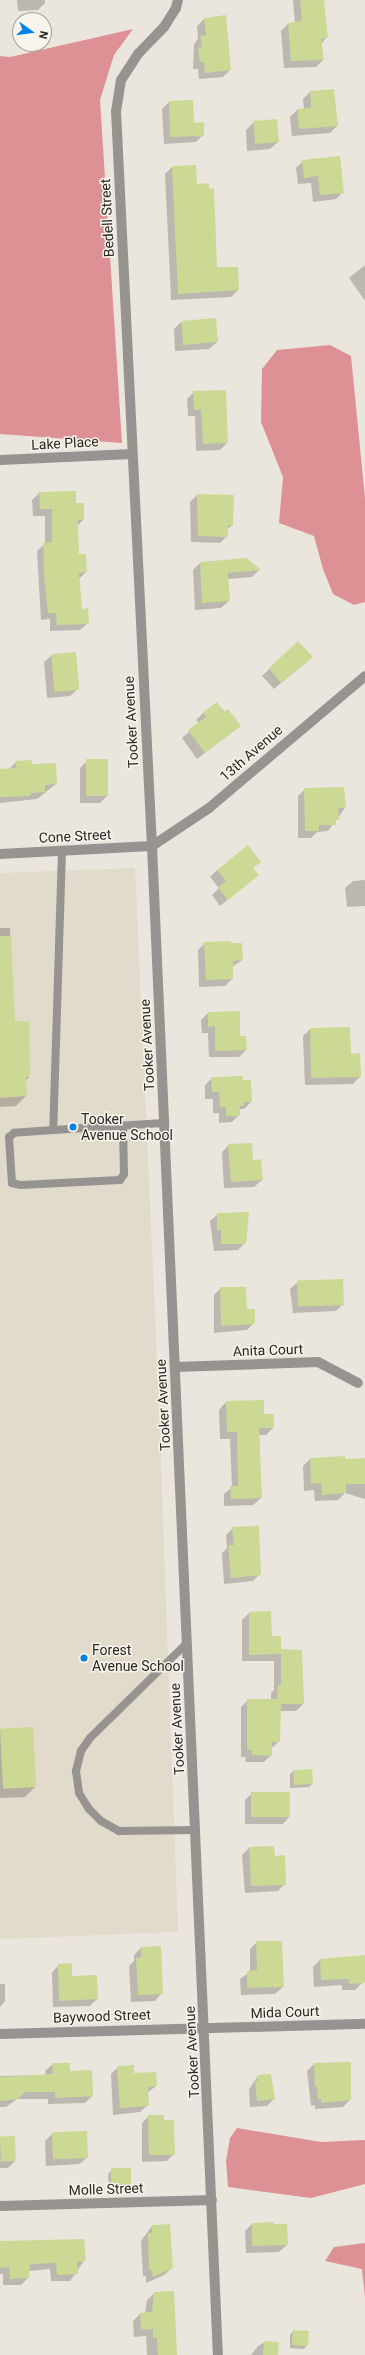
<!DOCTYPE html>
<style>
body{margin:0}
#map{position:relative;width:365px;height:2355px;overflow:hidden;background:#ebe6dd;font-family:Roboto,sans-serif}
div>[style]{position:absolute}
.built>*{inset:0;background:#e2dacb}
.forest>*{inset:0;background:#dd9194}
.shadow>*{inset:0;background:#0003}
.building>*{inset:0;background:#cbd994;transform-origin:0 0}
.service>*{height:8px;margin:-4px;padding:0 4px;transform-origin:4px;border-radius:4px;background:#979390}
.minor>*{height:10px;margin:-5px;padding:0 5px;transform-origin:5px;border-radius:5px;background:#979390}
.dots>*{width:11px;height:11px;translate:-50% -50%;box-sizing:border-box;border:2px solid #f8f4eb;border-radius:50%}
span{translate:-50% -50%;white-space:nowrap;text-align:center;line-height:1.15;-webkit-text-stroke:3px #f8f4eb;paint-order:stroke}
.street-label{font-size:14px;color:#292724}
.poi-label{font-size:14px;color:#292724}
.left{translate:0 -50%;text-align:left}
.north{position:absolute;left:12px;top:12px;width:40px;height:40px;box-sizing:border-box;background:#f8f4eb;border:1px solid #a5a29b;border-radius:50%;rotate:104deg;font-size:11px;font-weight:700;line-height:16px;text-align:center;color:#292724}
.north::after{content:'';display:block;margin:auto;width:14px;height:18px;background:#0180e6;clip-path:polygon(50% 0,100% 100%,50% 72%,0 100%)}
</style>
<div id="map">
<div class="built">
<div style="clip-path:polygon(135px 868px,158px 1381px,178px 1932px,0 1939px,0 873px)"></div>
</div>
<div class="forest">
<div style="clip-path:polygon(133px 29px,114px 55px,100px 100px,122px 443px,0 434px,0 56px,10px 57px)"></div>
<div style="clip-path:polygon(330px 345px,351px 356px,365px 498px,365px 602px,354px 605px,333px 594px,323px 569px,314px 536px,279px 523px,283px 477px,261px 422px,262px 369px,277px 350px)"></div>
<div style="clip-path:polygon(237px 2128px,321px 2142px,365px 2140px,365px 2184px,311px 2198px,228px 2187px,226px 2161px,230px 2138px)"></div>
<div style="clip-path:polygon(365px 2243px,365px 2297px,362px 2269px,325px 2261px,334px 2247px)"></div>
</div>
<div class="shadow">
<div style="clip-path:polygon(17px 0,45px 0,45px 3px,38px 10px,18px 11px)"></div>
<div style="clip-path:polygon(293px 0,323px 0,327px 37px,321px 44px,323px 60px,316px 67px,284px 68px,281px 31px,288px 24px,295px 23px)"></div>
<div style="clip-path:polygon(204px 19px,230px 70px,223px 77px,199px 79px,198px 69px,193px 69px,194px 44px,198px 39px,197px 26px)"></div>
<div style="clip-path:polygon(310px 92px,337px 126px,330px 133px,292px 136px,290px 117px,297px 110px,304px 109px,303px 99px)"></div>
<div style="clip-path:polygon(169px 102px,203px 135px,196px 142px,164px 144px,162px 109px)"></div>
<div style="clip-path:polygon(253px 123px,278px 142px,270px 149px,247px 151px,246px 130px)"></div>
<div style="clip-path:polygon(303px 161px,343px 192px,336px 199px,313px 202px,311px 183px,298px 184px,296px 168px)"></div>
<div style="clip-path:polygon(172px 167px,196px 185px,216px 269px,238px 290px,231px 297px,171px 300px,165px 174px)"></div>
<div style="clip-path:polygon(365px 265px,365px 301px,349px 278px)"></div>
<div style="clip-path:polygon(181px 322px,217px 342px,209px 349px,175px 351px,174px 329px)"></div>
<div style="clip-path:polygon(194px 392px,227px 443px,220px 450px,196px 451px,195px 416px,188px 416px,187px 399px)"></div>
<div style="clip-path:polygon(39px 493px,75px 504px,83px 520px,77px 526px,78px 555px,86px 572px,79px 579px,81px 610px,88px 623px,80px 630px,50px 631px,50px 619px,41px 620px,37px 551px,45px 544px,45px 516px,33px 516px,32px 500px)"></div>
<div style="clip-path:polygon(197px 495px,233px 496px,232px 525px,227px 530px,227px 536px,220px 543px,191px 542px,190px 502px)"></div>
<div style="clip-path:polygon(200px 563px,259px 570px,252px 577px,228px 579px,229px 601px,221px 608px,195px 610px,193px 570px)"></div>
<div style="clip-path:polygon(298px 642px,304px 664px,274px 689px,262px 676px)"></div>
<div style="clip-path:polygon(52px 655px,78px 689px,70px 696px,47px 698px,44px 662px)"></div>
<div style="clip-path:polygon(217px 704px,239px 726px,197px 759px,182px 738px,199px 723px,196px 720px,203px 713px)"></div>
<div style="clip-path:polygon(31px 761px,31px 765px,56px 784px,37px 799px,0 803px,0 770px,9px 769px,16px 762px)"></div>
<div style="clip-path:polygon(87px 761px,107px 796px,100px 803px,80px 803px,80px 768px)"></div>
<div style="clip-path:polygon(305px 789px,345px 808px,328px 831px,317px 832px,311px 838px,298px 838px,298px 796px)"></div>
<div style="clip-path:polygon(259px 862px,252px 869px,257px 875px,220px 906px,212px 895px,219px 888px,210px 877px,217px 870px)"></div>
<div style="clip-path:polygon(365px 880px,365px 906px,347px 907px,345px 888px,353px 881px)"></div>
<div style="clip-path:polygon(0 928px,10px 928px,14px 1022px,29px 1077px,25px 1081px,26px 1096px,16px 1106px,0 1107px)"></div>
<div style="clip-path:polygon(205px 943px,242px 960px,232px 967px,232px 979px,225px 986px,199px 987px,198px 950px)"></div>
<div style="clip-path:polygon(208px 1013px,239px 1037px,246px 1050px,239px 1057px,209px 1057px,208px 1033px,202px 1033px,201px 1020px)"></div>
<div style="clip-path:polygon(310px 1029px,350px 1055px,360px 1077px,353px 1084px,305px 1085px,303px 1036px)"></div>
<div style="clip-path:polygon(212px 1078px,251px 1102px,244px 1109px,240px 1109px,239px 1115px,232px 1122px,219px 1123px,219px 1113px,213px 1113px,213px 1099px,205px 1099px,205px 1085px)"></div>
<div style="clip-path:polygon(229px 1145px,252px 1161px,262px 1180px,254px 1187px,224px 1188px,222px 1152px)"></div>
<div style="clip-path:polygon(218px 1214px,245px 1243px,238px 1250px,214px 1251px,210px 1221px)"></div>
<div style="clip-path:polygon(298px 1282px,343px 1304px,336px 1311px,293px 1313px,290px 1289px)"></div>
<div style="clip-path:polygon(221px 1288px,246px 1310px,254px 1323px,247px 1330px,214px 1333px,214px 1295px)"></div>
<div style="clip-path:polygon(226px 1402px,264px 1415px,273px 1428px,266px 1435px,259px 1435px,261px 1498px,253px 1505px,224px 1506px,224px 1494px,232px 1487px,230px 1439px,220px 1439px,219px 1410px)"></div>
<div style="clip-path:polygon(310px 1459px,365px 1459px,365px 1499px,345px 1493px,338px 1500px,315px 1501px,314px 1490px,304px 1491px,303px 1466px)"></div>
<div style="clip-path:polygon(233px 1528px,260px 1574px,253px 1581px,224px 1584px,222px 1553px,227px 1548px,226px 1535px)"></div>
<div style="clip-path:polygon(249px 1613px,280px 1650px,303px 1704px,296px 1711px,280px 1711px,279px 1741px,271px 1749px,271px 1755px,264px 1762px,245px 1762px,246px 1757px,241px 1757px,241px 1707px,248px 1700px,271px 1700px,271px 1693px,274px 1690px,274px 1661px,242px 1661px,242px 1620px)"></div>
<div style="clip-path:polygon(0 1729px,35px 1787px,25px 1797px,0 1798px)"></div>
<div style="clip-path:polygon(293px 1771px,312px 1784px,309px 1787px,290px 1788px,290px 1774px)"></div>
<div style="clip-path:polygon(252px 1793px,290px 1816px,283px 1824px,245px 1824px,245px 1800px)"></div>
<div style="clip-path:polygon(249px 1848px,274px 1857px,285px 1884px,278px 1891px,245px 1893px,242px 1855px)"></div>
<div style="clip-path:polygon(257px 1942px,283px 1987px,275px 1994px,241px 1995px,240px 1979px,250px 1972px,250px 1949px)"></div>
<div style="clip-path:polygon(160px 1947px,162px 1993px,155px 2001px,131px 2002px,129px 1966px,134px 1961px,134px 1955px,141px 1948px)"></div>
<div style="clip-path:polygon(320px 1960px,362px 1983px,355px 1990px,342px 1990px,342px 1985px,314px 1987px,313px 1967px)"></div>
<div style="clip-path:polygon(59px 1965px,97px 1999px,90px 2006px,53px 2007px,52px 1972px)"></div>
<div style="clip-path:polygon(0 1984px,5px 1984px,5px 2001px,0 2007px)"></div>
<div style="clip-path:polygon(53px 2064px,69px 2072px,92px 2096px,85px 2103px,48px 2104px,48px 2099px,17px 2099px,6px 2107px,0 2107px,0 2076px,46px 2075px,45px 2071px)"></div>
<div style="clip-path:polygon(314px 2064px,350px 2100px,343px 2107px,315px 2109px,315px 2105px,311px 2106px,307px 2071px)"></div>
<div style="clip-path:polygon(118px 2067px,156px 2086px,147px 2093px,148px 2105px,140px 2112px,113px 2115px,111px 2074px)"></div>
<div style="clip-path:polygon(258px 2076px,274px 2099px,267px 2106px,250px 2107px,249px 2089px)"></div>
<div style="clip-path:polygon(149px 2116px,163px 2122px,174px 2154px,167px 2161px,142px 2162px,142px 2123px)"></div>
<div style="clip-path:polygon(52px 2134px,87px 2157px,80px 2164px,46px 2166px,45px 2141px)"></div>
<div style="clip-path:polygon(0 2138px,15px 2161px,8px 2168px,0 2168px)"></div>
<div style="clip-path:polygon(112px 2170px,130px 2184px,127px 2187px,109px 2188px,108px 2174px)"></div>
<div style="clip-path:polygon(252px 2224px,287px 2245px,279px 2252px,246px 2253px,245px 2231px)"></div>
<div style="clip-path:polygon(152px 2226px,172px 2268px,164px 2275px,146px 2283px,146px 2276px,143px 2276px,141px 2241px)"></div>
<div style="clip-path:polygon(0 2242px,84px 2261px,70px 2281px,51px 2281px,50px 2269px,29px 2271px,28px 2278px,21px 2285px,3px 2285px,3px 2274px,0 2274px)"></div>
<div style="clip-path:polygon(155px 2293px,175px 2355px,147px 2355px,146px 2336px,134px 2337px,133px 2321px,140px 2314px,145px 2313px,147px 2300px)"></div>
<div style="clip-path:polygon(293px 2331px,307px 2345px,304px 2349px,290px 2348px,290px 2335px)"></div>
<div style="clip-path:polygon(265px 2342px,278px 2355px,251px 2355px,258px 2346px)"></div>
</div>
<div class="building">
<div style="clip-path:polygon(300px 0,324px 0,328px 38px,321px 39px,324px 60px,291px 61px,288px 23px,302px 21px)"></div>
<div style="clip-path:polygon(226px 15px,231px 70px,205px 73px,204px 62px,200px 62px,198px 48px,202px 47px,200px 36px,206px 35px,204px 18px)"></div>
<div style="clip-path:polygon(334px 89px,338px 126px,299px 129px,297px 109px,311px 108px,310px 91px)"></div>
<div style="clip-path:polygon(193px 100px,194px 123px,204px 122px,204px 136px,170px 137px,169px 101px)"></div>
<div style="left:277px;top:119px;width:23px;height:24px;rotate:85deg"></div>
<div style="clip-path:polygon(340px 156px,344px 193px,320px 195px,318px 176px,304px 178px,302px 160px)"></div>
<div style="clip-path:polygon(196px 165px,197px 184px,209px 183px,209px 189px,214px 188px,217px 267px,238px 267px,239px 290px,178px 294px,172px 166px)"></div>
<div style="left:216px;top:318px;width:24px;height:35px;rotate:85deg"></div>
<div style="clip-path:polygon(226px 390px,228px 443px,203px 444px,201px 409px,194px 410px,193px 391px)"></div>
<div style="clip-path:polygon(76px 491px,76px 503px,84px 503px,84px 520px,78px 520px,79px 554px,86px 554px,87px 572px,79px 573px,82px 609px,88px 608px,89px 624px,57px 625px,56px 613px,48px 613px,44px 575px,43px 543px,52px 542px,52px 509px,40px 509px,39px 492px)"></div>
<div style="clip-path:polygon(197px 494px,234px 495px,233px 526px,228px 525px,228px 537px,198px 536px)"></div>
<div style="clip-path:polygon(247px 558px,261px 570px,228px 573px,230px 601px,202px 603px,200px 562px)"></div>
<div style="clip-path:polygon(298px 641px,313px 657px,281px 683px,269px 668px)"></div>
<div style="left:76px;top:652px;width:38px;height:25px;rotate:85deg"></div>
<div style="clip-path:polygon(217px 702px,224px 712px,228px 709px,241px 726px,205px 753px,188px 730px,206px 717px,203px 712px)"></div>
<div style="left:108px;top:759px;width:37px;height:22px;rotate:90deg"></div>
<div style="clip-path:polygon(32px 760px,32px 764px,56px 763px,57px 784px,45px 785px,45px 792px,31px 793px,30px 796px,0 797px,0 769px,16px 768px,16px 761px)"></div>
<div style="clip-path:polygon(344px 787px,346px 808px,338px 808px,339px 820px,336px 820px,336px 825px,319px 825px,319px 831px,305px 831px,304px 788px)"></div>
<div style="clip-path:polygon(248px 845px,261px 862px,253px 868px,259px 875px,228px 900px,218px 888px,226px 881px,217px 870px)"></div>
<div style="clip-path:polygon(0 936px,11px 936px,15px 1021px,29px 1021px,30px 1077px,26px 1077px,27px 1096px,0 1098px)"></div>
<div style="clip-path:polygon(231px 941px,231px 943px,242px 943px,243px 960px,233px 961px,233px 979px,206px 980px,204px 942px)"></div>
<div style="clip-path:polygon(240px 1011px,240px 1036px,246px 1036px,247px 1050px,215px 1051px,215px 1026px,208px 1027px,208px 1012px)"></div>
<div style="clip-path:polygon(350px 1027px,351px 1054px,360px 1053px,361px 1077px,311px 1078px,310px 1028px)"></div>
<div style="clip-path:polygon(243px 1076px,243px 1080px,251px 1080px,252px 1102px,244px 1102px,244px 1106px,240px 1106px,240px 1116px,226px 1116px,226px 1107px,220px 1107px,219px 1092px,212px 1092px,211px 1077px)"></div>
<div style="clip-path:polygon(252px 1143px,253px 1160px,261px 1159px,263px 1180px,231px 1182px,228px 1144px)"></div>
<div style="clip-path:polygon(249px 1212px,246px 1244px,221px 1244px,221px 1230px,217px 1230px,217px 1213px)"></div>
<div style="left:343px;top:1279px;width:26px;height:46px;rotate:88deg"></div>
<div style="clip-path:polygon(220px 1287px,246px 1287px,247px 1309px,255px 1309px,255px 1324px,221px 1326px)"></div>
<div style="clip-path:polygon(264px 1400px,264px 1414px,274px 1414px,274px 1428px,259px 1428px,262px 1498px,231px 1499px,230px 1486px,238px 1486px,237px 1432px,227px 1432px,226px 1401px)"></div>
<div style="clip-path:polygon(345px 1456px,345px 1459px,365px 1458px,365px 1484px,346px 1484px,346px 1493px,322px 1495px,321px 1483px,311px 1484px,310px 1458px)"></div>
<div style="clip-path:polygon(259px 1526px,261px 1575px,231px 1578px,228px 1545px,234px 1545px,232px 1527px)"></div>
<div style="clip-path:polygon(271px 1611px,272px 1636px,281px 1636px,281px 1649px,302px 1650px,304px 1704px,281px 1704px,280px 1742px,272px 1742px,272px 1756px,252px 1755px,252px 1750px,247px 1750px,247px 1699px,277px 1699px,278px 1685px,281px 1685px,281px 1654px,249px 1655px,249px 1612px)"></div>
<div style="left:33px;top:1727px;width:60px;height:33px;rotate:87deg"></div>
<div style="left:312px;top:1769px;width:15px;height:19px;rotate:86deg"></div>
<div style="left:251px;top:1792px;width:39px;height:25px"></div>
<div style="clip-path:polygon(274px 1846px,275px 1856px,285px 1855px,286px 1885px,251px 1886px,249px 1847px)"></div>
<div style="clip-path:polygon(256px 1941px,282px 1941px,284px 1987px,247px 1988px,247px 1971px,257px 1970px)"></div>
<div style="clip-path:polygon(161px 1946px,163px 1994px,138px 1995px,136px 1958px,141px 1957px,141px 1947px)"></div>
<div style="clip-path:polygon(365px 1955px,365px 1983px,349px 1984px,349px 1979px,321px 1980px,320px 1959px)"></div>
<div style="clip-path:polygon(72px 1963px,72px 1976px,97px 1975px,98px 1999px,59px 2001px,58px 1964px)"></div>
<div style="clip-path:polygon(351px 2062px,351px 2100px,322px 2103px,321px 2099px,318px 2099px,317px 2087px,315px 2087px,314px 2063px)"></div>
<div style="clip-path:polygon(52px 2063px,70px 2063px,70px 2071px,92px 2070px,93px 2096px,55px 2098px,55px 2092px,25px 2092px,18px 2099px,0 2101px,0 2077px,53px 2074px)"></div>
<div style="clip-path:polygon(134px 2065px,134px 2073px,156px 2072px,157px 2086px,148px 2087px,149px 2106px,120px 2108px,117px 2066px)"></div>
<div style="clip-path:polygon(271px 2074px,275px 2099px,257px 2101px,255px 2081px,258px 2081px,258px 2075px)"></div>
<div style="clip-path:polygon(148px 2115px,164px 2115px,164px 2120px,174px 2120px,175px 2155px,149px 2155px)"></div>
<div style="left:87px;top:2131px;width:27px;height:35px;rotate:88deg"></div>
<div style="left:15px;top:2136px;width:25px;height:15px;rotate:88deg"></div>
<div style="left:131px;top:2168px;width:16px;height:20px;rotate:90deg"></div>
<div style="clip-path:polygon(274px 2222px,274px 2224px,287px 2224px,288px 2245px,252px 2246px,252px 2223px)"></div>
<div style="clip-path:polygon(170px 2224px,173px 2268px,153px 2277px,152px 2270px,149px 2270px,148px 2233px,152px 2233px,152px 2225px)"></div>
<div style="clip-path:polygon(84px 2239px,86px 2261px,77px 2262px,78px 2274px,57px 2275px,56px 2263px,30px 2264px,29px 2278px,10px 2279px,9px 2267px,0 2268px,0 2241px)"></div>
<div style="clip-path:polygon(174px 2291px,177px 2355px,158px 2355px,157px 2338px,153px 2338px,153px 2329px,141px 2330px,140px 2313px,152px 2312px,154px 2292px)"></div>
<div style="left:293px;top:2330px;width:16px;height:15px;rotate:4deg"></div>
<div style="left:264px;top:2341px;width:15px;height:14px;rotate:4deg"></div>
</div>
<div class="service">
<div style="left:62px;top:851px;width:279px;rotate:91.8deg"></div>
<div style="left:53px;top:1130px;width:111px;rotate:-3.6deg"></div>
<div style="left:53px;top:1130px;width:39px;rotate:176deg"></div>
<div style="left:14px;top:1133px;width:6px;rotate:141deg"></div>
<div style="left:9px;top:1137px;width:46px;rotate:86.3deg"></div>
<div style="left:12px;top:1183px;width:9px;rotate:13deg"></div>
<div style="left:21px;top:1185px;width:99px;rotate:-2.9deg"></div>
<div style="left:120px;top:1180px;width:7px;rotate:-56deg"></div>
<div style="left:124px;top:1174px;width:48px;rotate:-91.2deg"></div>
<div style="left:187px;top:1643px;width:136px;rotate:135.6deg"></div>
<div style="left:90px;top:1738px;width:16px;rotate:125deg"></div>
<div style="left:81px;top:1751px;width:21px;rotate:104deg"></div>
<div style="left:76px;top:1771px;width:22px;rotate:82deg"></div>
<div style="left:79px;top:1793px;width:19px;rotate:58deg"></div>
<div style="left:89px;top:1809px;width:17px;rotate:45deg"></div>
<div style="left:101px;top:1821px;width:21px;rotate:29deg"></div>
<div style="left:119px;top:1831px;width:77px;rotate:-0.7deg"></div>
</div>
<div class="minor">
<div style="left:178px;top:0;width:8px;rotate:104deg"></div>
<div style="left:176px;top:8px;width:22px;rotate:122deg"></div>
<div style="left:164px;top:27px;width:37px;rotate:134deg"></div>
<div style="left:138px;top:54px;width:31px;rotate:123deg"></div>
<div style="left:121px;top:80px;width:31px;rotate:99deg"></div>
<div style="left:116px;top:111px;width:736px;rotate:87.2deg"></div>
<div style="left:152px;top:846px;width:1510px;rotate:87.5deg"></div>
<div style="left:0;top:460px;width:132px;rotate:-2.6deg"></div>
<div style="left:0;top:854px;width:152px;rotate:-3deg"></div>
<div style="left:152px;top:846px;width:69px;rotate:-33.7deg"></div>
<div style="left:209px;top:808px;width:204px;rotate:-40.2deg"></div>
<div style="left:175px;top:1367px;width:143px;rotate:-2deg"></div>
<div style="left:318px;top:1362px;width:45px;rotate:27.7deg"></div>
<div style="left:0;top:2034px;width:365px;rotate:-1.6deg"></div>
<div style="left:0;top:2206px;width:212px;rotate:-1.6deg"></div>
</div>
<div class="dots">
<div style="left:73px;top:1127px;background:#0180e6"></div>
<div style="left:84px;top:1658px;background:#0180e6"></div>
</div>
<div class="street-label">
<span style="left:107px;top:218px;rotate:-93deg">Bedell Street</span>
<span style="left:65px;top:443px;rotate:-3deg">Lake Place</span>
<span style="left:131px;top:722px;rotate:-93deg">Tooker Avenue</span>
<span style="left:251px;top:753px;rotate:-41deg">13th Avenue</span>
<span style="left:75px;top:836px;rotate:-3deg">Cone Street</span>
<span style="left:147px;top:1045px;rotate:-93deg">Tooker Avenue</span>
<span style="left:268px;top:1350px;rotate:-2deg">Anita Court</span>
<span style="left:163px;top:1405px;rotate:-93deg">Tooker Avenue</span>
<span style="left:177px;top:1729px;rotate:-93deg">Tooker Avenue</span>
<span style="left:285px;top:2012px;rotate:-2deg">Mida Court</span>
<span style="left:102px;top:2016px;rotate:-2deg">Baywood Street</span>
<span style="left:192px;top:2052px;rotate:-93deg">Tooker Avenue</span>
<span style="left:106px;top:2189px;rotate:-2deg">Molle Street</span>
</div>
<div class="poi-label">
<span class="left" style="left:81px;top:1127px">Tooker<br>Avenue School</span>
<span class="left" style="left:92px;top:1658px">Forest<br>Avenue School</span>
</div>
<div class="north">N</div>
</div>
